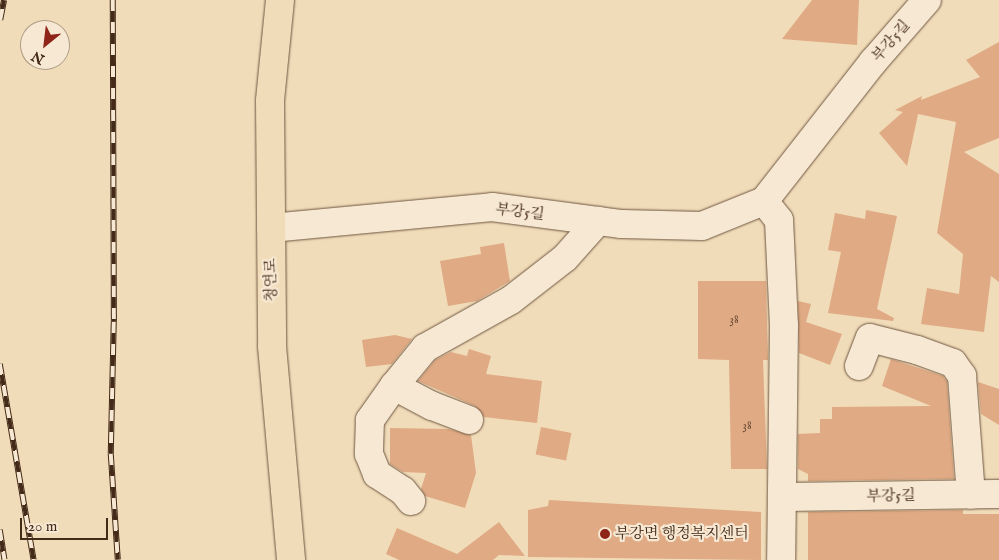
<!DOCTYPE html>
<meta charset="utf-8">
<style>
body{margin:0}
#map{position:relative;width:999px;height:560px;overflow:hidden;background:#f1dcb9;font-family:"IM FELL English","Noto Serif KR",serif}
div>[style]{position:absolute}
.building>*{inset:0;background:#dfaa84;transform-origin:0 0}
.roads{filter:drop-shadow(0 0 1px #6f5641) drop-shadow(0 0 1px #6f5641)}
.minor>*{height:28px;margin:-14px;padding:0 14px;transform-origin:14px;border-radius:14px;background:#f6e8d2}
.major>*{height:28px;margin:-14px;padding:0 14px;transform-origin:14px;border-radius:14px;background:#f1dcb9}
.rail>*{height:5.5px;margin-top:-2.75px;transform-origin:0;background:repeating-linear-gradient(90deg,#f6e8d2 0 11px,#442a19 0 22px);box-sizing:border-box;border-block:1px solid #442a19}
.dots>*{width:14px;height:14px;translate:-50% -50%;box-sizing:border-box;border:2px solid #f6e8d2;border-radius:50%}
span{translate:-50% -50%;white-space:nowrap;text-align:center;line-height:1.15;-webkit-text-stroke:4.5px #f6e8d2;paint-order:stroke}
.number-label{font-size:12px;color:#6b4a34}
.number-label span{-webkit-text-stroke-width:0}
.street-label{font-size:15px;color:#442a19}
.poi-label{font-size:15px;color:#442a19}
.left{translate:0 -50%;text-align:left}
.north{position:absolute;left:20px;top:20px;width:50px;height:50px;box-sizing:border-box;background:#f6e8d2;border:1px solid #af9c88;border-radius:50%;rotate:209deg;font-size:14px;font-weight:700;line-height:20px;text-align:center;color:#442a19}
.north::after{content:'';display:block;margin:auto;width:18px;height:22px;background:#8f2418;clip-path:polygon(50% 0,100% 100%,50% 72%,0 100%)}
.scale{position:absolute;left:20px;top:518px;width:88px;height:22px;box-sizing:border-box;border:2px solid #442a19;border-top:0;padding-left:6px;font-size:15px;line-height:18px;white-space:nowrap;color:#442a19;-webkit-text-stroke:4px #f6e8d2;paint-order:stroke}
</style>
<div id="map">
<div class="building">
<div style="clip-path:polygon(812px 0,859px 0,857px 45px,782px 39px)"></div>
<div style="clip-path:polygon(999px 42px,999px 138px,964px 152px,999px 174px,999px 282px,991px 276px,984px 332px,921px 324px,927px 288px,959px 294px,963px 254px,937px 233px,956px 122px,918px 114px,907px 166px,879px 133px,903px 112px,895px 110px,922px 96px,921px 100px,980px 77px,966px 60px)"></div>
<div style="clip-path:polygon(866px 210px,897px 216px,877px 309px,894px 318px,893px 321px,828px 313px,841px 252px,828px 250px,835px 213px,865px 219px)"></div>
<div style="clip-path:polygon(504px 243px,510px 281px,477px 301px,448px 306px,440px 261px,481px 254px,480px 247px)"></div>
<div style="clip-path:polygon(698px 281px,766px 281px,768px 360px,763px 360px,767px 469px,731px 469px,729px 360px,698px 359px)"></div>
<div style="clip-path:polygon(798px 301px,811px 304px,806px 322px,842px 334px,830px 365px,799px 353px)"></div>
<div style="clip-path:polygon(395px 335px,412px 339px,392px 364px,366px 367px,362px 340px)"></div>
<div style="clip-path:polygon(469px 349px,491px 356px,486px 374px,542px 381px,537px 423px,484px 417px,475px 406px,418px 381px,435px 360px,451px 352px,467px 356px)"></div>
<div style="clip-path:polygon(891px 359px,943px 376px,947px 381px,954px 479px,808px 481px,808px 474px,798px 469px,798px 434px,820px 433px,820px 419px,832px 419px,832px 407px,931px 406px,882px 386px)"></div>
<div style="clip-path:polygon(978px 382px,999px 389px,999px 425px,981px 414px)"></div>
<div style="left:541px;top:427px;width:31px;height:28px;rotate:11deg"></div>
<div style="clip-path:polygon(390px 428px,449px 429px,471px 435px,476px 473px,465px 508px,425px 496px,421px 489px,426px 473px,403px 472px,390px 464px)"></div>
<div style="clip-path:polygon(549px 500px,761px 512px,761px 560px,528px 557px,528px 510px,548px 506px)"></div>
<div style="clip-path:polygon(963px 510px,963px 514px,999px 514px,999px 560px,808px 560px,808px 512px)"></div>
<div style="clip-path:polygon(499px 522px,525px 556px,499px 555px,493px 560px,399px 560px,386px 554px,397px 528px,457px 554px)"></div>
</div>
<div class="roads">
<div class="minor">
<div style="left:764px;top:201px;width:24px;rotate:52deg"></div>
<div style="left:779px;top:220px;width:105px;rotate:87.3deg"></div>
<div style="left:784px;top:325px;width:235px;rotate:90.7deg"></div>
<div style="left:271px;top:228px;width:222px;rotate:-5.4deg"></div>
<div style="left:492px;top:207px;width:131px;rotate:7.5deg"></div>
<div style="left:622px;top:224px;width:80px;rotate:1.4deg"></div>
<div style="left:702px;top:226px;width:67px;rotate:-22deg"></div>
<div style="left:764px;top:201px;width:177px;rotate:-51.9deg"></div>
<div style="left:873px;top:62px;width:82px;rotate:-48.9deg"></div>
<div style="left:859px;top:366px;width:30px;rotate:-69deg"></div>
<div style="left:870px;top:338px;width:49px;rotate:14.3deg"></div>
<div style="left:917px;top:350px;width:38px;rotate:20deg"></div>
<div style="left:953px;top:363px;width:16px;rotate:55deg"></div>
<div style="left:962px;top:376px;width:119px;rotate:85.7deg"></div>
<div style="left:394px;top:386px;width:42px;rotate:125.2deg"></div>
<div style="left:370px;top:420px;width:34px;rotate:92deg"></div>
<div style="left:369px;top:454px;width:22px;rotate:68deg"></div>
<div style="left:377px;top:474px;width:31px;rotate:33deg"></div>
<div style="left:403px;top:491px;width:13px;rotate:51deg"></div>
<div style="left:469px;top:420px;width:40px;rotate:-159deg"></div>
<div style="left:432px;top:406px;width:43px;rotate:-152.2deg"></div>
<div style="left:394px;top:386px;width:49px;rotate:-50.8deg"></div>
<div style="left:425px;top:348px;width:98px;rotate:-29.2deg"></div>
<div style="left:511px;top:300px;width:68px;rotate:-37.9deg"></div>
<div style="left:565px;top:258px;width:50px;rotate:-48.3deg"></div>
<div style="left:782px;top:497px;width:217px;rotate:-0.8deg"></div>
</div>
<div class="major">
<div style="left:280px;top:0;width:101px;rotate:95.7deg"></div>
<div style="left:270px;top:101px;width:245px;rotate:89.5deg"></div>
<div style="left:272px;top:346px;width:215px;rotate:84.9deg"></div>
</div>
</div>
<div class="rail">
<div style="left:113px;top:0;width:322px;rotate:89.8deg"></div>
<div style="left:114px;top:322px;width:132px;rotate:91.3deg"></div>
<div style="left:111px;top:454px;width:106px;rotate:86.2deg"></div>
<div style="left:0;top:20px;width:20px;rotate:-79deg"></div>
<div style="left:0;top:364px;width:199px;rotate:80.2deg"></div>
<div style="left:0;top:530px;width:30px;rotate:81deg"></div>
</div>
<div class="dots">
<div style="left:605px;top:534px;background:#8f2418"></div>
</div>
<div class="number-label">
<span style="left:734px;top:320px">38</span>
<span style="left:747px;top:426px">38</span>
</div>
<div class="street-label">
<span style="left:891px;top:41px;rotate:-49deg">부강5길</span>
<span style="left:520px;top:212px;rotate:7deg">부강5길</span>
<span style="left:271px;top:280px;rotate:-91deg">청연로</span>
<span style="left:891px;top:496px;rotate:-1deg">부강5길</span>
</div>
<div class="poi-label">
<span class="left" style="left:615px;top:534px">부강면 행정복지센터</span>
</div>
<div class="north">N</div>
<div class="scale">20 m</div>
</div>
